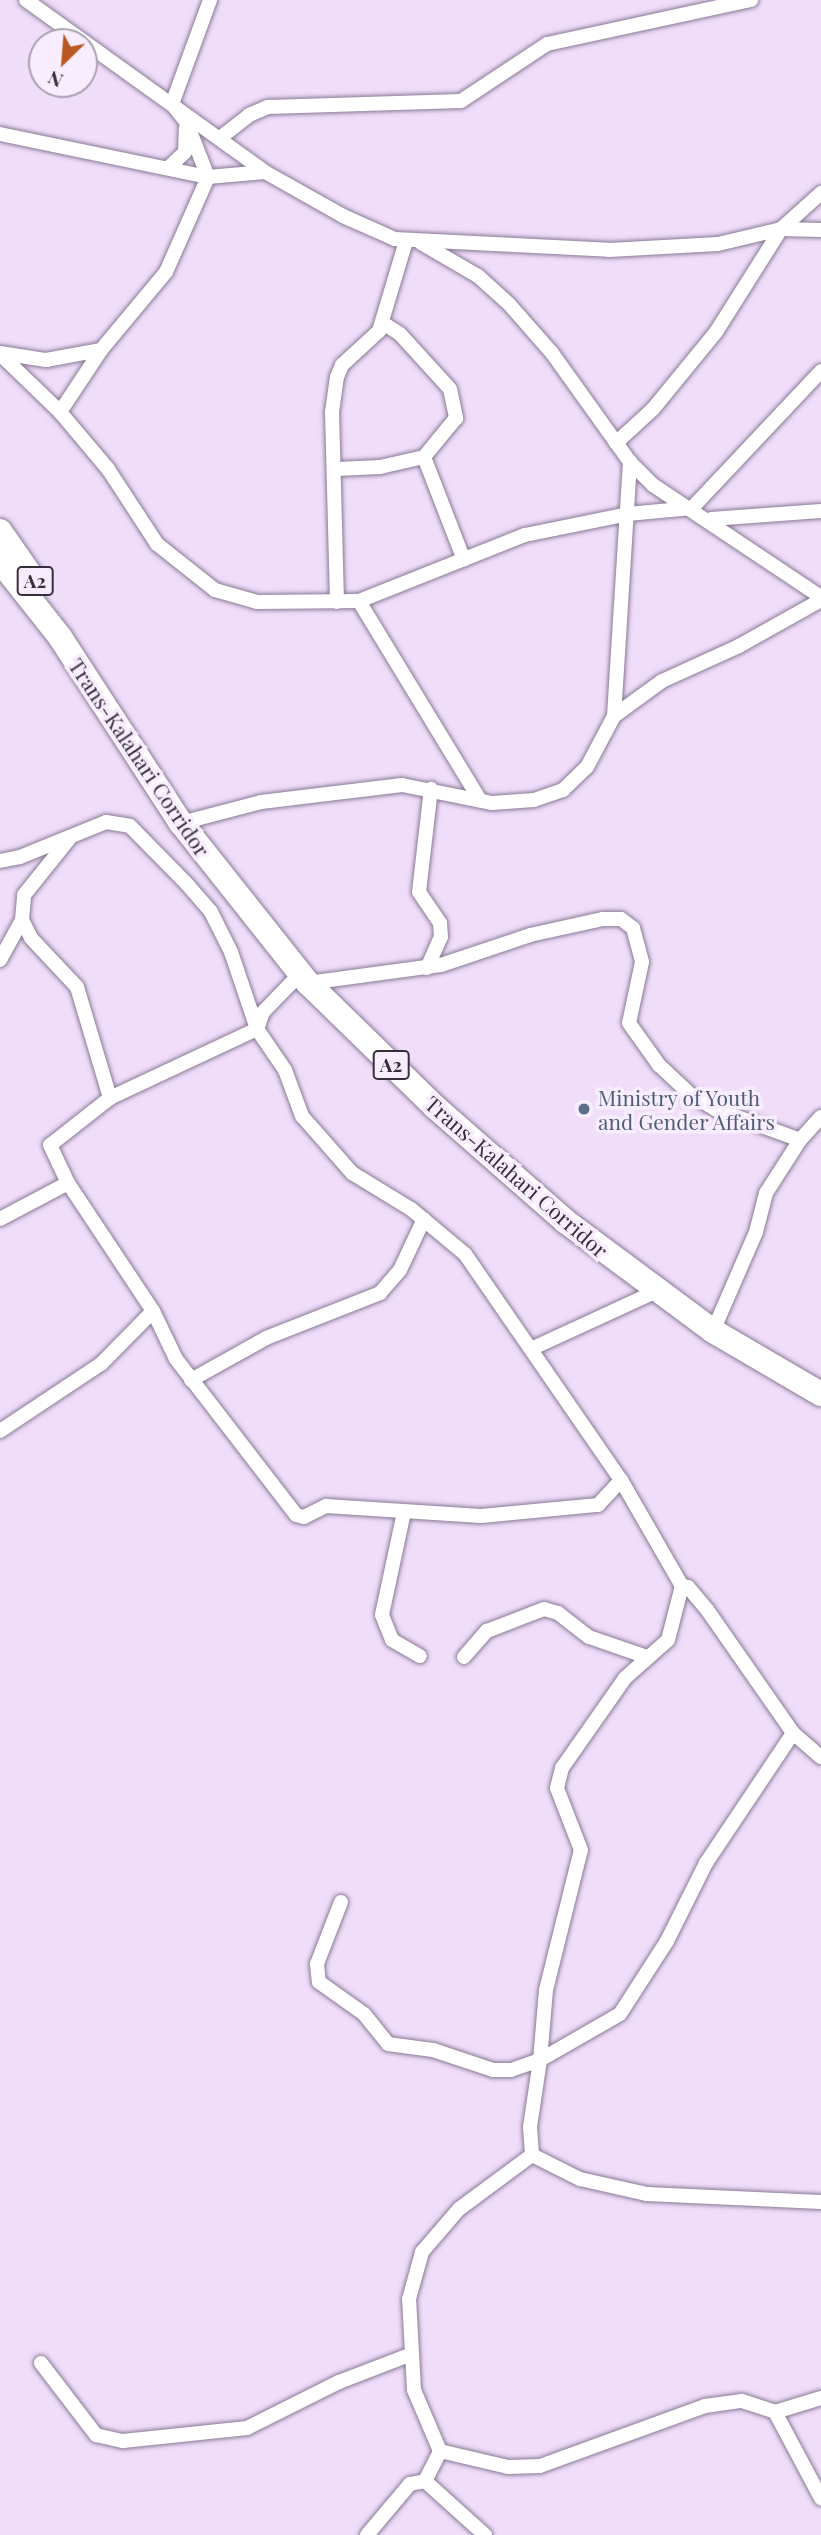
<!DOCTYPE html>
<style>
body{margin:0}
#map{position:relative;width:821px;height:2535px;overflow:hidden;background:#efddfa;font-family:"Playfair Display",serif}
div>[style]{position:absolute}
.roads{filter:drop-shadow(0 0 2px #8a7a94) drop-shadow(0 0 2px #8a7a94)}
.street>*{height:14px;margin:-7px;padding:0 7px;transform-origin:7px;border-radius:7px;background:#fff}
.highway>*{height:24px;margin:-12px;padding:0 12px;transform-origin:12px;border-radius:12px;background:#fff}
.dots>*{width:19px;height:19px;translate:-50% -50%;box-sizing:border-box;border:4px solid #f8edff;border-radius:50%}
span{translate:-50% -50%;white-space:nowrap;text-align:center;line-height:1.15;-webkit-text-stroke:7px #f8edff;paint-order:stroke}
.shield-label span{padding:2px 5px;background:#f8edff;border:2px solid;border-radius:5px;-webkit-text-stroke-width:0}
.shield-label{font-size:19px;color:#362f3a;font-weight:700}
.street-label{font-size:21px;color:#362f3a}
.service-label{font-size:21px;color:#4e5e75}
.left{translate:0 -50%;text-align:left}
.north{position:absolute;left:28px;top:28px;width:70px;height:70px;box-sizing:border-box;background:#f8edff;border:2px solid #aaa1b0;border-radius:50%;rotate:205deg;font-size:19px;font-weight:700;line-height:28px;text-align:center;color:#362f3a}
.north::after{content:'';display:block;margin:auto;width:24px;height:32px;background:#bb581f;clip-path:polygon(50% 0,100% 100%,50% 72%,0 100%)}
</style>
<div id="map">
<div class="roads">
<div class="street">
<div style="left:26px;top:0;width:294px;rotate:35.7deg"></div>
<div style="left:265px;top:172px;width:90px;rotate:29.4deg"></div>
<div style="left:343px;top:216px;width:57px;rotate:23.9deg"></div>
<div style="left:395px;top:239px;width:214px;rotate:2.9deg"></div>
<div style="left:609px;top:250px;width:109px;rotate:-3.2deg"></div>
<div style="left:718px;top:244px;width:65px;rotate:-13.4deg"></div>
<div style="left:781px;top:229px;width:40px;rotate:1.4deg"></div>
<div style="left:0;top:134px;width:212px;rotate:11.7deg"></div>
<div style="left:208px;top:177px;width:57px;rotate:-5deg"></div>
<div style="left:220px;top:138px;width:37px;rotate:-38deg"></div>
<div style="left:249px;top:115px;width:21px;rotate:-23deg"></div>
<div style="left:268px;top:107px;width:193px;rotate:-1.8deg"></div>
<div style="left:461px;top:101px;width:103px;rotate:-33.5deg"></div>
<div style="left:547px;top:44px;width:209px;rotate:-12.2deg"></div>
<div style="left:168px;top:168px;width:23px;rotate:-43deg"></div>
<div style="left:185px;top:152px;width:24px;rotate:-88deg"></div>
<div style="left:421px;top:243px;width:66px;rotate:30.1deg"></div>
<div style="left:478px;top:276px;width:42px;rotate:42.1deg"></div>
<div style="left:509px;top:304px;width:65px;rotate:48.7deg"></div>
<div style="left:552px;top:353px;width:134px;rotate:54.4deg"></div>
<div style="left:630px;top:462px;width:33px;rotate:45deg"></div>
<div style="left:653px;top:485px;width:202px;rotate:33.7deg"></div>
<div style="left:383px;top:323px;width:20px;rotate:33deg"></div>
<div style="left:400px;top:334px;width:74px;rotate:47.7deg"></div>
<div style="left:450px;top:389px;width:30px;rotate:78deg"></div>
<div style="left:456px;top:418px;width:50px;rotate:129.4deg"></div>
<div style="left:424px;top:457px;width:110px;rotate:68.8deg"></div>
<div style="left:0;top:353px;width:47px;rotate:8.7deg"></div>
<div style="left:46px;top:360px;width:56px;rotate:-10.3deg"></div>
<div style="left:0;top:354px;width:83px;rotate:44deg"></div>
<div style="left:60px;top:412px;width:75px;rotate:49.9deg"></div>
<div style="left:108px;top:469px;width:90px;rotate:56.8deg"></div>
<div style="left:157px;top:544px;width:74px;rotate:38.4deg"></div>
<div style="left:215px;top:590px;width:44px;rotate:15.9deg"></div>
<div style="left:257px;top:602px;width:102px;rotate:-0.6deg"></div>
<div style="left:359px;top:601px;width:179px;rotate:-21.7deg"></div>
<div style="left:525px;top:535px;width:105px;rotate:-11.5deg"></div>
<div style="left:628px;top:514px;width:64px;rotate:-5.4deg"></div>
<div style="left:692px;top:508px;width:188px;rotate:-46.7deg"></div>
<div style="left:60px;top:412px;width:74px;rotate:-56.5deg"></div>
<div style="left:101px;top:350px;width:102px;rotate:-50.2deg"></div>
<div style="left:166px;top:272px;width:104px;rotate:-66.1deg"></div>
<div style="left:208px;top:177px;width:58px;rotate:-111.3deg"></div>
<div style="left:187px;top:123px;width:24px;rotate:-128deg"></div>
<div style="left:172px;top:104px;width:111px;rotate:-69.9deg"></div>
<div style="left:616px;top:443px;width:50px;rotate:-42.6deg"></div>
<div style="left:653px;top:409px;width:99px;rotate:-50.7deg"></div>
<div style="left:716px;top:332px;width:122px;rotate:-57.7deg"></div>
<div style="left:781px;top:229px;width:54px;rotate:-42deg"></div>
<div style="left:337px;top:469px;width:43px;rotate:-2.7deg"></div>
<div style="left:380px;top:467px;width:45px;rotate:-12.8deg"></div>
<div style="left:711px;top:519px;width:110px;rotate:-4.2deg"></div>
<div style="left:359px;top:601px;width:233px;rotate:58.7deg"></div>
<div style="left:337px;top:602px;width:190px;rotate:-91.5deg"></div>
<div style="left:332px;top:412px;width:35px;rotate:-82deg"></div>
<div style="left:337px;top:377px;width:13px;rotate:-67deg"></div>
<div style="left:342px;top:365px;width:50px;rotate:-42.6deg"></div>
<div style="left:379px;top:331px;width:94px;rotate:-73.3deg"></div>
<div style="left:614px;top:716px;width:255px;rotate:-86.4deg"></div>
<div style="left:181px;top:823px;width:83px;rotate:-14.7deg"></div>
<div style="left:261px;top:802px;width:142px;rotate:-6.9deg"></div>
<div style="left:402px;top:785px;width:92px;rotate:11.3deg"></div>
<div style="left:492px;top:803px;width:42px;rotate:-4.1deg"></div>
<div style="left:534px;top:800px;width:31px;rotate:-19deg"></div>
<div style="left:563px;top:790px;width:33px;rotate:-44deg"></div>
<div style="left:587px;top:767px;width:58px;rotate:-62.1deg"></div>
<div style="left:614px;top:716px;width:59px;rotate:-36.1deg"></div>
<div style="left:662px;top:681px;width:85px;rotate:-24.4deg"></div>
<div style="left:739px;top:646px;width:94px;rotate:-29.3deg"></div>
<div style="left:0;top:861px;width:20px;rotate:-11deg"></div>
<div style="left:20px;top:857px;width:93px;rotate:-22.1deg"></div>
<div style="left:106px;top:822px;width:24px;rotate:9deg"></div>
<div style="left:130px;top:826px;width:80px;rotate:45.5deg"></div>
<div style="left:186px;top:883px;width:38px;rotate:49deg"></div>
<div style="left:211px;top:912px;width:45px;rotate:63.4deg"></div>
<div style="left:231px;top:952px;width:81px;rotate:71.3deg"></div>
<div style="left:257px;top:1029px;width:50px;rotate:55.7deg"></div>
<div style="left:285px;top:1070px;width:49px;rotate:69.7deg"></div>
<div style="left:302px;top:1116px;width:76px;rotate:48.7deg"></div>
<div style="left:352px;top:1173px;width:69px;rotate:31.4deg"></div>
<div style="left:411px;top:1209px;width:70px;rotate:39.8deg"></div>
<div style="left:465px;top:1254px;width:275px;rotate:55.4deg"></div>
<div style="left:621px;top:1480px;width:122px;rotate:60.1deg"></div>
<div style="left:682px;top:1586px;width:6px;rotate:9deg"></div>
<div style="left:688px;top:1587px;width:31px;rotate:50deg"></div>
<div style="left:708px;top:1611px;width:149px;rotate:55.1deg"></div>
<div style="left:793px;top:1733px;width:37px;rotate:41deg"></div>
<div style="left:22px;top:920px;width:20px;rotate:63deg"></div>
<div style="left:31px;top:938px;width:67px;rotate:46.8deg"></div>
<div style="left:77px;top:987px;width:116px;rotate:73.4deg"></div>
<div style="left:0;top:960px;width:46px;rotate:-61.2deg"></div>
<div style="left:22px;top:920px;width:25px;rotate:-85deg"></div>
<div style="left:24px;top:895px;width:72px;rotate:-51.2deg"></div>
<div style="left:427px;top:968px;width:34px;rotate:-66deg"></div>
<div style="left:441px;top:937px;width:14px;rotate:-94deg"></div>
<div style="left:440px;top:923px;width:37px;rotate:-124deg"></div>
<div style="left:419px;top:892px;width:104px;rotate:-83.4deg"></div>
<div style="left:299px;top:975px;width:52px;rotate:134.2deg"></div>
<div style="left:263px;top:1012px;width:18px;rotate:109deg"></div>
<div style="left:257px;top:1029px;width:162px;rotate:154.9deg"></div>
<div style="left:110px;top:1098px;width:76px;rotate:141.9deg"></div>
<div style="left:50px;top:1145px;width:42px;rotate:64.7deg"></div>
<div style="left:68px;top:1183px;width:154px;rotate:56.4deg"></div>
<div style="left:153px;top:1311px;width:53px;rotate:64.4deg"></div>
<div style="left:176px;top:1359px;width:197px;rotate:52.4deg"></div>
<div style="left:296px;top:1515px;width:8px;rotate:14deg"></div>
<div style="left:304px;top:1517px;width:25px;rotate:-27deg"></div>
<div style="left:326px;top:1506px;width:155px;rotate:3.7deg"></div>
<div style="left:481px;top:1516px;width:118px;rotate:-5.4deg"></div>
<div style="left:598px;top:1505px;width:34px;rotate:-47deg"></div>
<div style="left:308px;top:983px;width:134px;rotate:-7.7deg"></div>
<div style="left:441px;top:965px;width:94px;rotate:-18.6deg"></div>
<div style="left:530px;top:935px;width:75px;rotate:-12.4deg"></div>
<div style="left:603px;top:919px;width:18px"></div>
<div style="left:621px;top:919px;width:15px;rotate:37deg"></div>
<div style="left:633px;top:928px;width:35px;rotate:75deg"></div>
<div style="left:642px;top:962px;width:62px;rotate:102deg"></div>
<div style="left:629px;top:1023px;width:52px;rotate:54.5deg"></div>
<div style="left:659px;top:1065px;width:44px;rotate:43.2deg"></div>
<div style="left:691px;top:1095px;width:28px;rotate:30deg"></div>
<div style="left:715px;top:1109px;width:90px;rotate:20deg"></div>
<div style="left:0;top:1219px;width:77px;rotate:-27.9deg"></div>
<div style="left:713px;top:1331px;width:108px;rotate:-66.5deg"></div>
<div style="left:756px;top:1232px;width:40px;rotate:-75.6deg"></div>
<div style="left:766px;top:1193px;width:63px;rotate:-57.3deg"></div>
<div style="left:800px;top:1140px;width:31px;rotate:-48deg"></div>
<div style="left:533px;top:1348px;width:136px;rotate:-24.7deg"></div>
<div style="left:191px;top:1380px;width:86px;rotate:-29.2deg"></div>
<div style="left:266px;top:1338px;width:123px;rotate:-21.5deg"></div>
<div style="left:380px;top:1293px;width:30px;rotate:-49deg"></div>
<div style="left:400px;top:1270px;width:56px;rotate:-64.8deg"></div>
<div style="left:0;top:1431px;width:121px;rotate:-33.6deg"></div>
<div style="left:101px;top:1364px;width:74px;rotate:-45.5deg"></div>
<div style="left:404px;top:1512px;width:105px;rotate:102.1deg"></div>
<div style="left:382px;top:1615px;width:27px;rotate:68deg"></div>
<div style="left:392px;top:1640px;width:32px;rotate:30deg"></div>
<div style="left:464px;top:1657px;width:35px;rotate:-49deg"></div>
<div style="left:487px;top:1631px;width:61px;rotate:-21.1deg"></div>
<div style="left:544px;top:1609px;width:15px;rotate:16deg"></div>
<div style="left:558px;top:1613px;width:39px;rotate:38deg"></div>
<div style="left:589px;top:1637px;width:61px;rotate:19deg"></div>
<div style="left:341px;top:1902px;width:66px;rotate:111.2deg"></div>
<div style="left:317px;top:1964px;width:18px;rotate:84deg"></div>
<div style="left:319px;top:1982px;width:55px;rotate:35.4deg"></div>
<div style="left:364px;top:2014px;width:38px;rotate:51deg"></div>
<div style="left:388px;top:2044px;width:45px;rotate:7.6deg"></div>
<div style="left:433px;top:2050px;width:63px;rotate:18.4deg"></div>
<div style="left:493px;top:2070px;width:18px"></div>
<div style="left:511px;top:2070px;width:31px;rotate:-19deg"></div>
<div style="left:540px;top:2060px;width:70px;rotate:-85.1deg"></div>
<div style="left:546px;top:1990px;width:144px;rotate:-76deg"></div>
<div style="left:581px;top:1850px;width:66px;rotate:-111.2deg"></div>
<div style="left:557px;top:1788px;width:21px;rotate:-76deg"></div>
<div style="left:562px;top:1768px;width:110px;rotate:-55deg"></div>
<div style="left:625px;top:1678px;width:57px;rotate:-41.5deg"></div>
<div style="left:668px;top:1640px;width:56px;rotate:-75.5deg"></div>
<div style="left:532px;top:2155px;width:54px;rotate:26.6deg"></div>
<div style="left:580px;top:2179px;width:69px;rotate:12.6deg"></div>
<div style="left:647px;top:2194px;width:174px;rotate:2.6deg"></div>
<div style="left:41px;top:2363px;width:91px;rotate:52.6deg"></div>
<div style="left:96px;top:2435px;width:28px;rotate:13deg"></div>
<div style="left:123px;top:2441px;width:125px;rotate:-6deg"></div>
<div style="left:247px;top:2428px;width:103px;rotate:-26.6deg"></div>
<div style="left:339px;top:2382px;width:78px;rotate:-21deg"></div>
<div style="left:775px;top:2412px;width:98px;rotate:61.9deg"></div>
<div style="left:440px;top:2451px;width:70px;rotate:13.2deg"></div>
<div style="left:508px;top:2467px;width:32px;rotate:-2deg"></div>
<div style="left:540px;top:2466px;width:176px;rotate:-20deg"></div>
<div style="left:705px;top:2406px;width:37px;rotate:-8deg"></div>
<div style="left:742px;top:2401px;width:35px;rotate:18deg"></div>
<div style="left:775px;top:2412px;width:48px;rotate:-16.9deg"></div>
<div style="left:425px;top:2481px;width:34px;rotate:-63deg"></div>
<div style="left:440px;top:2451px;width:66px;rotate:-113.1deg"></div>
<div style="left:414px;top:2390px;width:91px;rotate:-93.1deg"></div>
<div style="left:409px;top:2299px;width:49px;rotate:-74.5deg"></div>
<div style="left:422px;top:2252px;width:57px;rotate:-49.3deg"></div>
<div style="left:459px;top:2209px;width:91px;rotate:-36.5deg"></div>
<div style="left:532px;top:2155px;width:28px;rotate:-94deg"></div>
<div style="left:530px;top:2127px;width:68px;rotate:-81.5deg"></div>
<div style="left:540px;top:2060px;width:92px;rotate:-29.9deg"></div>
<div style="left:620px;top:2014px;width:87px;rotate:-57.2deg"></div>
<div style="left:667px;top:1941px;width:87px;rotate:-63.4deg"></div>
<div style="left:706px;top:1863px;width:156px;rotate:-56.2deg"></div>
<div style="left:425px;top:2481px;width:81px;rotate:42deg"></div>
<div style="left:367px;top:2535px;width:67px;rotate:-49.9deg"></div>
<div style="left:410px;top:2484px;width:15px;rotate:-11deg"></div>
</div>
<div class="highway">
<div style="left:0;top:531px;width:56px;rotate:55.2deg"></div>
<div style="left:0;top:561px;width:97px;rotate:51.7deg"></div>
<div style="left:60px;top:637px;width:222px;rotate:57deg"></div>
<div style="left:181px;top:823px;width:204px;rotate:51.6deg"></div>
<div style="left:308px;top:983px;width:177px;rotate:44.3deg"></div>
<div style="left:435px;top:1107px;width:173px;rotate:41.2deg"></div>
<div style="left:565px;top:1221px;width:184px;rotate:36.6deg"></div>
<div style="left:713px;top:1331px;width:125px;rotate:30.3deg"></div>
</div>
</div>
<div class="dots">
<div style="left:584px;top:1109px;background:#5c6f8a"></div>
</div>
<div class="shield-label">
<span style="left:35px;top:581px">A2</span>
<span style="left:391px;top:1065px">A2</span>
</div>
<div class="street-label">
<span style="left:140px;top:757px;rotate:56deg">Trans-Kalahari Corridor</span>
<span style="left:517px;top:1176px;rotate:41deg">Trans-Kalahari Corridor</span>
</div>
<div class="service-label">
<span class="left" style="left:598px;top:1109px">Ministry of Youth<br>and Gender Affairs</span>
</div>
<div class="north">N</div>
</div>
